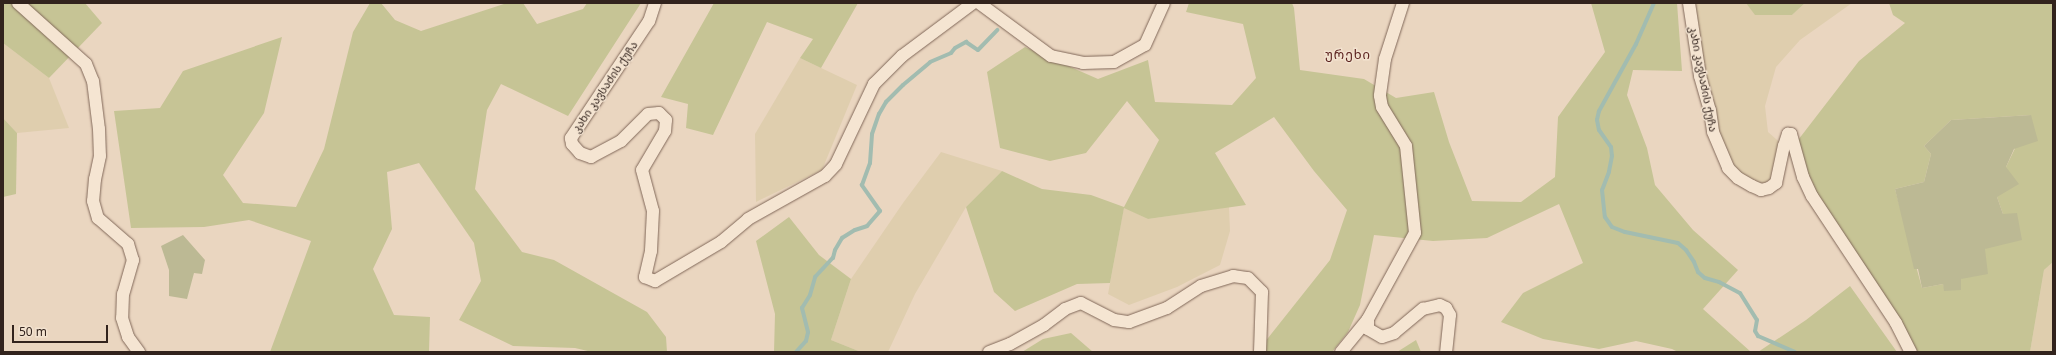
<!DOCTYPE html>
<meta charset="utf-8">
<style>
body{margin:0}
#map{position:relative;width:2056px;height:355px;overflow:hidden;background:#ead6c0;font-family:Georgia,"Noto Sans Georgian",serif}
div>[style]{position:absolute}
.farmland>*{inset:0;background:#dfceae}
.green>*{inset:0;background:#c6c495}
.cemetery>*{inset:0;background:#bcb994}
.stream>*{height:4px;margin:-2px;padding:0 2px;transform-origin:2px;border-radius:2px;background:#a2bcb0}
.roads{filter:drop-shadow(0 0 1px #816859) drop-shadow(0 0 1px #816859)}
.minor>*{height:12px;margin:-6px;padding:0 6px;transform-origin:6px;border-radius:6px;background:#f5e5d2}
span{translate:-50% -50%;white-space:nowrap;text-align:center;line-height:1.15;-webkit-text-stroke:3px #f2e2cf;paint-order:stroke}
.street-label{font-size:11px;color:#32231d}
.quarter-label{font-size:13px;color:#5b221f;letter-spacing:1px}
.frame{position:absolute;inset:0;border:4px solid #32231d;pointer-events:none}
.scale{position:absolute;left:12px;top:325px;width:96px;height:18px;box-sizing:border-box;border:2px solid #32231d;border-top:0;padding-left:5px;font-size:12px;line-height:14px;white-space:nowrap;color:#32231d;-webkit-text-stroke:3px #f2e2cf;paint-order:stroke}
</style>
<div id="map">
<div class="farmland">
<div style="clip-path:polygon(1689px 3px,1746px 3px,1792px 15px,1805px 3px,1852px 3px,1800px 40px,1776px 67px,1765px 106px,1768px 132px,1784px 146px,1776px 183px,1752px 186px,1721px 153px)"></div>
<div style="clip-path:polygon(3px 43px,49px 78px,69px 128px,17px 133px,3px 118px)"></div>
<div style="clip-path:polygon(800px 58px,857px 85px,822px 170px,756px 202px,755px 134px)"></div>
<div style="clip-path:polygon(941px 152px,1002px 171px,966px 207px,915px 294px,888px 352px,861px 352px,831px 340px,851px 279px,903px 203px)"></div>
<div style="clip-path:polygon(1124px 207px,1148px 219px,1229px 207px,1230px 231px,1220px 265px,1177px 287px,1129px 305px,1108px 294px)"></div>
<div style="clip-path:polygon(2053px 262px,2053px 352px,2030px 352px,2044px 270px)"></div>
</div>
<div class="green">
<div style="clip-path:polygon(3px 3px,85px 3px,102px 23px,49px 78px,3px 43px)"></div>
<div style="clip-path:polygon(370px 3px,381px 3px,395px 20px,421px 31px,507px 3px,523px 3px,537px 24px,583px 9px,587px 3px,641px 3px,568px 116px,501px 84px,487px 110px,475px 189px,522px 252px,554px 260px,647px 312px,666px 337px,667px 352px,592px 352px,575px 348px,513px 346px,459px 320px,481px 281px,474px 243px,419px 163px,387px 172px,392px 229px,373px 269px,394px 315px,430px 317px,429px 352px,270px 352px,311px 241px,249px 220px,204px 227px,131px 228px,114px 111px,160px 108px,183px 71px,282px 37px,264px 113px,223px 175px,243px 203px,296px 207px,324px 149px,353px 32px)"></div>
<div style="clip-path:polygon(714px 3px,858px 3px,821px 68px,800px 58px,813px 39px,767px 22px,713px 135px,686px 128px,688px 104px,661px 97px)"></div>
<div style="clip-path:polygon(1189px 3px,1292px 3px,1294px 8px,1300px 70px,1364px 79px,1396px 98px,1434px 92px,1449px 142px,1472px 201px,1521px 202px,1555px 177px,1558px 117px,1605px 52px,1591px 3px,1677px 3px,1682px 71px,1633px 70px,1627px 95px,1647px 148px,1655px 185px,1693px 230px,1738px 270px,1703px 309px,1751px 352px,1678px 352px,1672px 349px,1636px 341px,1599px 349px,1543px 339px,1501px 322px,1523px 293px,1583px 263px,1559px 204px,1487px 238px,1433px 241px,1374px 235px,1360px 305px,1348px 332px,1332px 352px,1257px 352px,1330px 260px,1347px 210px,1314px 171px,1274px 117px,1215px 153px,1246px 205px,1148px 219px,1124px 208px,1110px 283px,1077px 284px,1015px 311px,994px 292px,966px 207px,1002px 171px,1042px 189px,1091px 195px,1124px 207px,1159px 140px,1127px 101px,1086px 153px,1050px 161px,1000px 148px,987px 72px,1025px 47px,1098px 79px,1148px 60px,1155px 102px,1232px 105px,1256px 78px,1243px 24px,1186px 12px)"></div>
<div style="clip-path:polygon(1746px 3px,1805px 3px,1792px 15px,1755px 15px)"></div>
<div style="clip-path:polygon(evenodd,1889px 3px,2053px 3px,2053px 262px,2044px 270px,2030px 352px,1911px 352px,1830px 224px,1795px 144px,1859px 61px,1905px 23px,1893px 15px,1889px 3px,2031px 115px,2006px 167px,1997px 197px,2003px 214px,1985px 249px,1961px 279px,1961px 290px,1945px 290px,1943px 284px,1922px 288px,1895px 189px,1924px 182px,1931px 154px,1924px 146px,1951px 120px,2031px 115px)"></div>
<div style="clip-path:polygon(3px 118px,17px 133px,16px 194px,3px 197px)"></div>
<div style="clip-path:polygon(789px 217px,819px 255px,851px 279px,831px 340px,861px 352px,774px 352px,775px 314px,756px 241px)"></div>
<div style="clip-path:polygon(1850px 286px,1897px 352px,1758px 352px,1806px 320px)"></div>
<div style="clip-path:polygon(1071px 333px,1093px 352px,1022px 352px,1043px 339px)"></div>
<div style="clip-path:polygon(1416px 340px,1421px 352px,1397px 352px)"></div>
</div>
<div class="cemetery">
<div style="clip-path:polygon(2031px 115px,2038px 141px,2014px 149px,2006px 167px,2019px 184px,1997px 197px,2003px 214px,2017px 213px,2022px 240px,1985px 249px,1988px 274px,1961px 279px,1961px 290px,1944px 291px,1943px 284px,1922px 288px,1918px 269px,1914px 269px,1895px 189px,1924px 182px,1931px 154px,1924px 146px,1951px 120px)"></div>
<div style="clip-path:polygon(183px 235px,205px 260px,202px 274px,194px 273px,187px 299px,169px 296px,169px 270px,161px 246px)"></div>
</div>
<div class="stream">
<div style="left:1654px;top:3px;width:45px;rotate:113.7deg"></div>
<div style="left:1636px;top:44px;width:77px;rotate:118.9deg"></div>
<div style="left:1599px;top:111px;width:9px;rotate:103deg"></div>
<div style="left:1597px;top:120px;width:10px;rotate:79deg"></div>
<div style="left:1599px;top:130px;width:21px;rotate:55deg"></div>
<div style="left:1611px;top:147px;width:9px;rotate:84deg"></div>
<div style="left:1612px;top:156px;width:16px;rotate:101deg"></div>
<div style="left:1609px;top:172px;width:19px;rotate:111deg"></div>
<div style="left:1602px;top:190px;width:27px;rotate:84deg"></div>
<div style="left:1605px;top:217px;width:12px;rotate:55deg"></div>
<div style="left:1612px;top:227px;width:14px;rotate:21deg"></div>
<div style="left:1625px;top:232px;width:54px;rotate:11.7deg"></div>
<div style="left:1678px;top:243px;width:11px;rotate:41deg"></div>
<div style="left:1686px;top:250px;width:14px;rotate:56deg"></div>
<div style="left:1694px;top:262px;width:11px;rotate:68deg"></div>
<div style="left:1698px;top:272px;width:9px;rotate:41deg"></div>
<div style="left:1705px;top:278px;width:15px;rotate:16deg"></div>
<div style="left:1719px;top:282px;width:24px;rotate:28deg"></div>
<div style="left:1740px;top:293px;width:32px;rotate:58deg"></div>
<div style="left:1757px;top:320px;width:11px;rotate:100deg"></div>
<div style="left:1755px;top:331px;width:6px;rotate:59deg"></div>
<div style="left:1758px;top:336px;width:40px;rotate:23.4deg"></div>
<div style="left:796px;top:352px;width:15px;rotate:-48deg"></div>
<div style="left:806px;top:341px;width:9px;rotate:-77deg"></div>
<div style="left:808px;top:332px;width:25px;rotate:-104deg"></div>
<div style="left:802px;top:308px;width:15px;rotate:-58deg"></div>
<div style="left:810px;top:295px;width:19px;rotate:-74deg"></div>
<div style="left:815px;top:277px;width:26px;rotate:-47deg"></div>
<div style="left:833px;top:258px;width:8px;rotate:-76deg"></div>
<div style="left:835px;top:250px;width:14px;rotate:-60deg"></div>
<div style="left:842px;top:238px;width:15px;rotate:-32deg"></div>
<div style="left:855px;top:230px;width:13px;rotate:-18deg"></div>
<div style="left:867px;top:226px;width:20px;rotate:-49deg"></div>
<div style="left:880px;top:211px;width:32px;rotate:-125deg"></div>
<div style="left:862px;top:185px;width:23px;rotate:-70deg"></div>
<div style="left:870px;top:163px;width:29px;rotate:-86deg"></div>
<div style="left:872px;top:134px;width:21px;rotate:-71deg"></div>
<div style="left:879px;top:114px;width:14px;rotate:-60deg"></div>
<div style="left:886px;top:102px;width:24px;rotate:-45deg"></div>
<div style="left:903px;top:85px;width:35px;rotate:-40deg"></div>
<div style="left:930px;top:62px;width:23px;rotate:-23deg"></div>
<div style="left:951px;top:53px;width:6px;rotate:-51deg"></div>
<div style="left:955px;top:48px;width:13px;rotate:-29deg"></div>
<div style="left:966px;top:42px;width:14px;rotate:34deg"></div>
<div style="left:978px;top:50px;width:28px;rotate:-46deg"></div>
</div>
<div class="roads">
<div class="minor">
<div style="left:18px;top:3px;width:91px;rotate:41.9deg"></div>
<div style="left:86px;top:64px;width:18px;rotate:68deg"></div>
<div style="left:93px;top:81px;width:48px;rotate:82.9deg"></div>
<div style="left:99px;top:129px;width:27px;rotate:88deg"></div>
<div style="left:100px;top:156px;width:24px;rotate:102deg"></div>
<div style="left:95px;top:179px;width:22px;rotate:95deg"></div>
<div style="left:93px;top:201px;width:18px;rotate:74deg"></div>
<div style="left:98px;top:218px;width:40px;rotate:41deg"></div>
<div style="left:128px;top:244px;width:17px;rotate:73deg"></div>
<div style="left:133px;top:260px;width:35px;rotate:106deg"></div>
<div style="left:123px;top:294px;width:24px;rotate:92deg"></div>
<div style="left:122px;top:318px;width:20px;rotate:72deg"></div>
<div style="left:128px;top:337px;width:19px;rotate:54deg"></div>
<div style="left:655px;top:3px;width:19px;rotate:108deg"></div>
<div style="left:649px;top:21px;width:141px;rotate:123.7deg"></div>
<div style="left:571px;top:138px;width:6px;rotate:81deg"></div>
<div style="left:572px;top:144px;width:12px;rotate:48deg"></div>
<div style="left:580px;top:153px;width:12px;rotate:20deg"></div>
<div style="left:591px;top:157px;width:34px;rotate:-28deg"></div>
<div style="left:621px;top:141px;width:38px;rotate:-45deg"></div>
<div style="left:648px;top:114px;width:11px;rotate:-5deg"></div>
<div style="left:659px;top:113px;width:10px;rotate:45deg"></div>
<div style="left:666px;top:120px;width:11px;rotate:95deg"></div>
<div style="left:665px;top:131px;width:45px;rotate:120.5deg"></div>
<div style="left:642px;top:170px;width:42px;rotate:75deg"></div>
<div style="left:653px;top:211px;width:40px;rotate:92.9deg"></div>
<div style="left:651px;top:251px;width:27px;rotate:103deg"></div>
<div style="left:645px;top:277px;width:11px;rotate:22deg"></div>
<div style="left:655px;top:281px;width:77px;rotate:-30.6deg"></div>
<div style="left:721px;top:242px;width:35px;rotate:-40deg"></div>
<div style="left:748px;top:219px;width:88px;rotate:-29.2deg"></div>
<div style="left:825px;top:176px;width:16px;rotate:-47deg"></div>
<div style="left:836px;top:164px;width:89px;rotate:-64.6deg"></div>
<div style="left:874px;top:84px;width:40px;rotate:-45deg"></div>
<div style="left:902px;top:56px;width:89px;rotate:-36.7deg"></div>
<div style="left:979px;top:3px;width:89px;rotate:36.4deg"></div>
<div style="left:1051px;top:56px;width:33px;rotate:12deg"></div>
<div style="left:1083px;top:63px;width:31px;rotate:-2deg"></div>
<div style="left:1114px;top:62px;width:35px;rotate:-29deg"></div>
<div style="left:1145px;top:45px;width:46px;rotate:-65.7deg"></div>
<div style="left:1403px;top:3px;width:59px;rotate:107.8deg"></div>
<div style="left:1385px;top:59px;width:37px;rotate:98deg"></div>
<div style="left:1380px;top:96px;width:11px;rotate:80deg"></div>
<div style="left:1382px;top:107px;width:46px;rotate:58.4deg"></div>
<div style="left:1406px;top:146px;width:87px;rotate:84.1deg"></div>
<div style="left:1415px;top:233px;width:98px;rotate:118.7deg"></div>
<div style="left:1368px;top:319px;width:10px;rotate:90deg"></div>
<div style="left:1368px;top:329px;width:16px;rotate:30deg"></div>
<div style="left:1382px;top:337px;width:13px;rotate:-18deg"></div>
<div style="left:1394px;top:333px;width:38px;rotate:-40deg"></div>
<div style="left:1423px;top:309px;width:17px;rotate:-13deg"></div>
<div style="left:1440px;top:305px;width:7px;rotate:27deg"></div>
<div style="left:1446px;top:308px;width:8px;rotate:60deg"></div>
<div style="left:1450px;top:315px;width:37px;rotate:96deg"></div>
<div style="left:1689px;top:3px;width:74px;rotate:81.4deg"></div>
<div style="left:1700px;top:76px;width:35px;rotate:74deg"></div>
<div style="left:1710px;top:110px;width:22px;rotate:82deg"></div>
<div style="left:1713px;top:132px;width:39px;rotate:67deg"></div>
<div style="left:1728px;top:168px;width:14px;rotate:45deg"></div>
<div style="left:1738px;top:178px;width:16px;rotate:30deg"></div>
<div style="left:1752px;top:186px;width:10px;rotate:24deg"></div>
<div style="left:1761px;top:190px;width:8px;rotate:-14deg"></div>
<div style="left:1769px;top:188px;width:9px;rotate:-36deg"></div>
<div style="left:1776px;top:183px;width:38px;rotate:-78deg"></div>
<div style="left:1784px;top:146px;width:13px;rotate:-72deg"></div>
<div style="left:1788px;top:134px;width:3px"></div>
<div style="left:1791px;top:134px;width:45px;rotate:74.4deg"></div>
<div style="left:1803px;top:177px;width:21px;rotate:65deg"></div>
<div style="left:1812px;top:196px;width:152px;rotate:56.5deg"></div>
<div style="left:1896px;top:323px;width:33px;rotate:63deg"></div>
<div style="left:989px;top:352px;width:22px;rotate:-21deg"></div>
<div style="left:1010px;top:344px;width:39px;rotate:-29deg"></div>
<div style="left:1044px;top:325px;width:26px;rotate:-37deg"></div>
<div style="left:1065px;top:309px;width:17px;rotate:-21deg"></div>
<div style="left:1081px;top:303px;width:37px;rotate:27deg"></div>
<div style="left:1114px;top:320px;width:15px;rotate:8deg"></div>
<div style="left:1129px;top:322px;width:40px;rotate:-20.2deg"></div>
<div style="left:1167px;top:308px;width:40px;rotate:-32.9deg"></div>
<div style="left:1201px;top:286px;width:34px;rotate:-17deg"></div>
<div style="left:1233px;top:276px;width:15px;rotate:8deg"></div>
<div style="left:1248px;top:278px;width:20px;rotate:45deg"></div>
<div style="left:1262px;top:292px;width:60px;rotate:91.9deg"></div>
<div style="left:1341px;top:352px;width:43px;rotate:-50.7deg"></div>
</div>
</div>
<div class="street-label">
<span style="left:1703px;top:79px;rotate:79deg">კახი კავსაძის ქუჩა</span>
<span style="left:605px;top:87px;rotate:-56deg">კახი კავსაძის ქუჩა</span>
</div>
<div class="quarter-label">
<span style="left:1348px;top:54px">ურეხი</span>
</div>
<div class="frame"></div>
<div class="scale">50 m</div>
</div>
